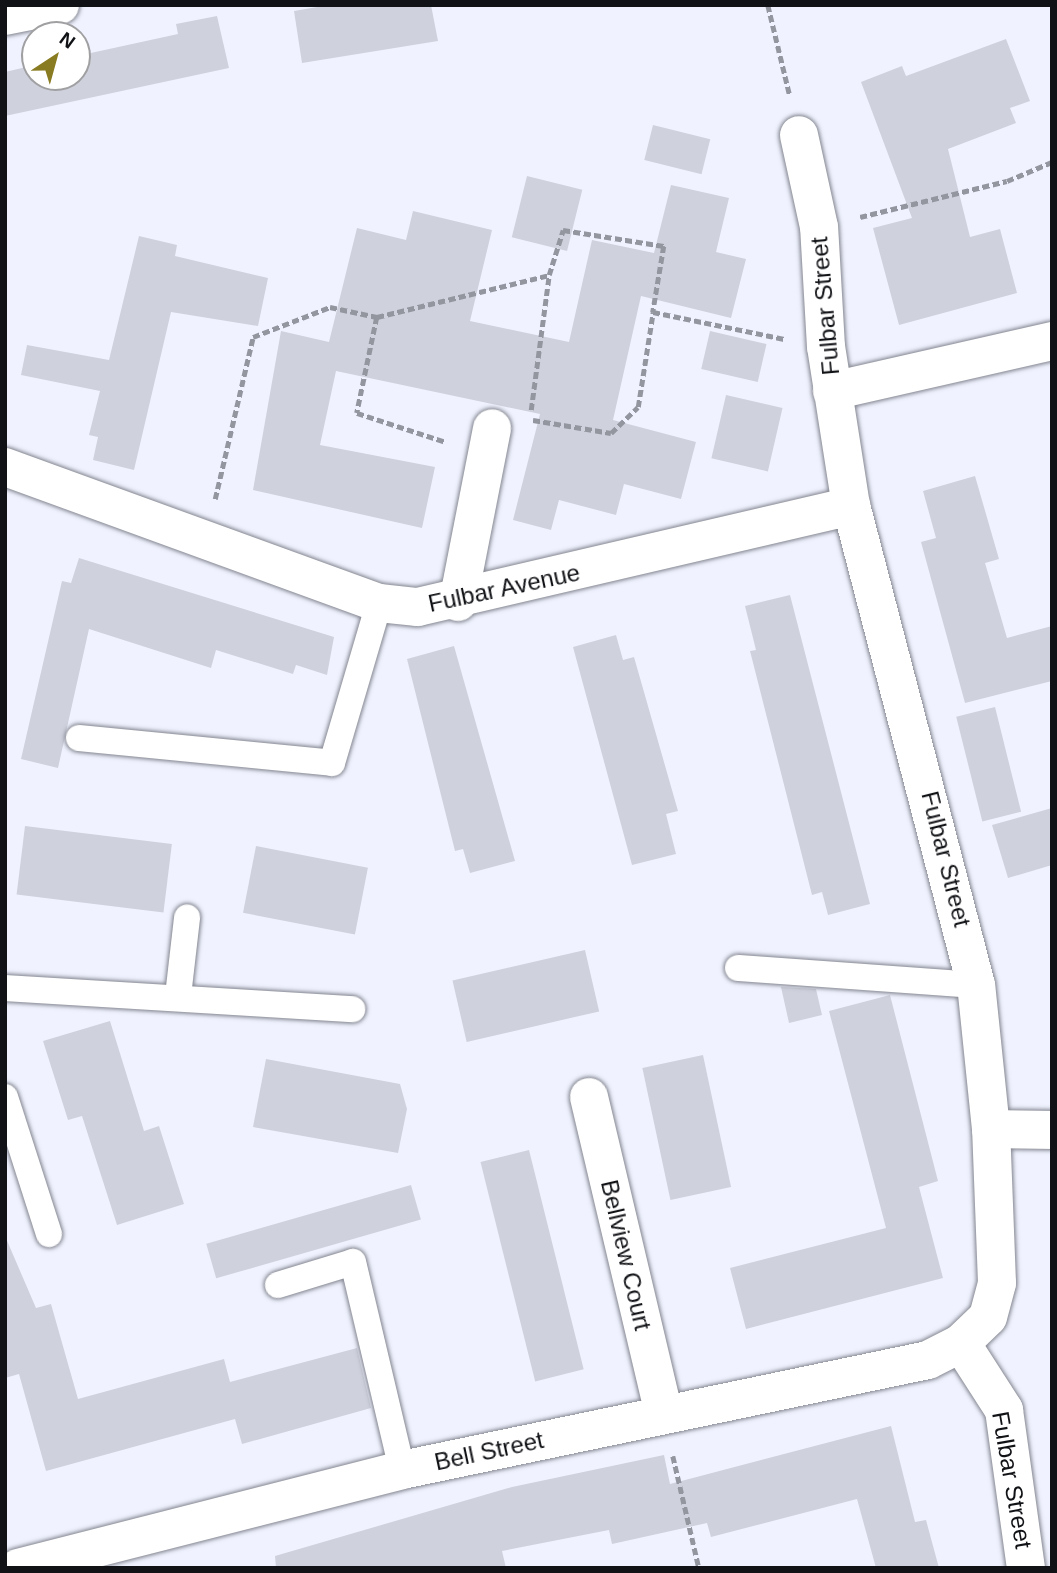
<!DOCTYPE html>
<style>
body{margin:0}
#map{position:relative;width:1057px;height:1573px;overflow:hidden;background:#f0f3ff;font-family:Helvetica,sans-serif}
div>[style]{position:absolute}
.building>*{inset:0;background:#cfd2dd;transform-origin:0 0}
.path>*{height:4.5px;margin-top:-2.25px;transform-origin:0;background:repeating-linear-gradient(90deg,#93969e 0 7px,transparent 0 10.5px)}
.roads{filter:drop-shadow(0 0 2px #838690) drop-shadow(0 0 2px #838690)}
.lane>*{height:26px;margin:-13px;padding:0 13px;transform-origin:13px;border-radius:13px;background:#fff}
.street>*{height:38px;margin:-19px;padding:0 19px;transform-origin:19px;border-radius:19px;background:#fff}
span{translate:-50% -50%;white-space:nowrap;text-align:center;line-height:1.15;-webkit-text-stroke:5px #fff;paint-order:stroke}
.street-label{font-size:24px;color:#111216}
.frame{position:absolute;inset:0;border:7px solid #111216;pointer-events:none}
.north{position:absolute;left:21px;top:21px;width:70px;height:70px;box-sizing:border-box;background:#fff;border:2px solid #a0a0a2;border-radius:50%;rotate:36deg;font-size:19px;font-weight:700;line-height:28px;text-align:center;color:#111216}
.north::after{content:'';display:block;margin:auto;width:24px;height:32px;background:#887b21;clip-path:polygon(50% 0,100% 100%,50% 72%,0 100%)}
</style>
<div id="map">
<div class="building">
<div style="clip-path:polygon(329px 5px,431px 5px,438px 41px,302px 63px,294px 11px)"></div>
<div style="clip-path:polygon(217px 16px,229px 68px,5px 116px,5px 72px,35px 65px,35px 77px,77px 77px,77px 56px,178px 34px,176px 24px)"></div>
<div style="clip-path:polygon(1006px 39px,1030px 101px,1010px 108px,1016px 123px,948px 149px,970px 237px,1000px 229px,1017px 293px,899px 325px,873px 228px,912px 218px,861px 82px,902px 66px,906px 76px)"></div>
<div style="left:653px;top:125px;width:59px;height:36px;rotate:14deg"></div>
<div style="left:527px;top:176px;width:57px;height:63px;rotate:14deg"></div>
<div style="clip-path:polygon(671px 185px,729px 198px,716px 252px,746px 259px,731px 318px,641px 296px,613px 420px,696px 442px,681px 499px,624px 484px,616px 515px,559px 500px,551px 530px,513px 520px,540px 414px,336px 371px,320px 445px,435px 467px,422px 528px,253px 490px,281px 331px,329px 342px,357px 228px,406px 240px,413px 211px,492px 230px,470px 321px,569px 342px,592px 240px,654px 253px)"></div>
<div style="clip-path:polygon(139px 236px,177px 245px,175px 256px,268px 278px,258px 326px,171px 312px,134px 470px,93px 460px,98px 437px,89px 435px,100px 391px,21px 375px,27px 345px,109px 360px)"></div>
<div style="left:710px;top:331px;width:58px;height:39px;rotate:13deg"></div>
<div style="left:726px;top:395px;width:58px;height:65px;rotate:13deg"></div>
<div style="clip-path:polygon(975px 476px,999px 559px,985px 563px,1007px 638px,1052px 626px,1052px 681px,965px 703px,921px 542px,936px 538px,923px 491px)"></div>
<div style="clip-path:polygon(79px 558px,334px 637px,327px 675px,296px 665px,293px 674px,216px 650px,211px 668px,89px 629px,58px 768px,21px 759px,62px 581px,71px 583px)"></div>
<div style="clip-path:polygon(790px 595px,870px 904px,828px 915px,822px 892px,812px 895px,750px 651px,756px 650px,745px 606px)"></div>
<div style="clip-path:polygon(616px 635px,623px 660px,634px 657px,678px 811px,666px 814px,676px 854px,632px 865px,573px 647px)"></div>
<div style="clip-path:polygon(454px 646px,515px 861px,470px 873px,463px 849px,455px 851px,407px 659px)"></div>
<div style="left:995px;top:707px;width:108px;height:40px;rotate:76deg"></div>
<div style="clip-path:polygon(1052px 808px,1052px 865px,1008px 878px,992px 825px)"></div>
<div style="left:25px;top:826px;width:148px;height:69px;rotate:7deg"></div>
<div style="left:256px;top:846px;width:114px;height:68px;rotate:11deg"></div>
<div style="left:585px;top:950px;width:63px;height:136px;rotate:77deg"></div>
<div style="clip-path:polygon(781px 987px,816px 989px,822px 1015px,789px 1023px)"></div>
<div style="clip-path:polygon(890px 995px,938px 1181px,919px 1187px,943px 1278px,746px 1329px,730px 1268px,886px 1228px,829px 1011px)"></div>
<div style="clip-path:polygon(110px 1021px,144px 1131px,159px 1126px,184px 1204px,117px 1225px,82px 1116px,68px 1120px,43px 1041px)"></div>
<div style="left:703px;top:1055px;width:135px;height:62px;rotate:78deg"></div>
<div style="clip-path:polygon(266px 1059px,400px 1084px,407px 1109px,398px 1153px,253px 1127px)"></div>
<div style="left:529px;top:1150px;width:226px;height:50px;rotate:76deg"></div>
<div style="left:411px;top:1185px;width:36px;height:213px;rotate:74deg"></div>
<div style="clip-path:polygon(5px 1236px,36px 1308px,51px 1304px,78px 1399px,224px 1359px,230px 1382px,357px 1348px,371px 1408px,242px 1444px,235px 1419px,46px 1471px,19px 1374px,5px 1378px)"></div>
<div style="clip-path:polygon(891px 1426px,915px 1522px,926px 1520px,939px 1568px,876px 1568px,857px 1499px,711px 1537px,707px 1523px,612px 1544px,609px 1530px,502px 1551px,506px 1568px,276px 1568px,275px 1556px,512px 1487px,664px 1455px,670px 1484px)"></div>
</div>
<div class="path">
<div style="left:768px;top:5px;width:94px;rotate:76.4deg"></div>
<div style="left:860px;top:217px;width:151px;rotate:-13.8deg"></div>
<div style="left:1007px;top:181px;width:49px;rotate:-22.9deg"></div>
<div style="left:377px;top:317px;width:98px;rotate:101.8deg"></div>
<div style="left:357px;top:413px;width:94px;rotate:18deg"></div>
<div style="left:531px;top:410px;width:136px;rotate:-82.4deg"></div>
<div style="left:533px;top:420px;width:79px;rotate:9.5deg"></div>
<div style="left:611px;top:433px;width:37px;rotate:-44deg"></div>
<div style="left:638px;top:407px;width:96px;rotate:-81deg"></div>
<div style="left:215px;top:499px;width:166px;rotate:-76.8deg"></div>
<div style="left:253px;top:337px;width:83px;rotate:-21.3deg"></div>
<div style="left:330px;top:307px;width:48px;rotate:12deg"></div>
<div style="left:377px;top:317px;width:177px;rotate:-13.7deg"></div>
<div style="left:549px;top:275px;width:47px;rotate:-72.7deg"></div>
<div style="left:563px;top:230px;width:102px;rotate:9deg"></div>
<div style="left:664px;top:246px;width:67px;rotate:99.5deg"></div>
<div style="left:653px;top:312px;width:134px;rotate:11.6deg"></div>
<div style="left:673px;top:1456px;width:115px;rotate:76.9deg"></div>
</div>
<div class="roads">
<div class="lane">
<div style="left:79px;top:738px;width:254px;rotate:5.6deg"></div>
<div style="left:332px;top:763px;width:167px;rotate:-73.6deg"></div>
<div style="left:738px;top:968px;width:239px;rotate:4.1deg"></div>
<div style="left:5px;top:988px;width:348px;rotate:3.5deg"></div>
<div style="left:178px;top:996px;width:79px;rotate:-83.4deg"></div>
<div style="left:5px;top:1097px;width:144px;rotate:72.2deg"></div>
<div style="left:278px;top:1285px;width:78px;rotate:-17deg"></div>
<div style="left:353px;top:1262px;width:214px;rotate:76.7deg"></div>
</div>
<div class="street">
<div style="left:5px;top:16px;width:56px;rotate:-11.3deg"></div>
<div style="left:832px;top:391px;width:226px;rotate:-12.8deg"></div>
<div style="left:5px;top:467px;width:398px;rotate:20deg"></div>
<div style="left:379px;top:603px;width:39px;rotate:6deg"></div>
<div style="left:418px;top:607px;width:445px;rotate:-13.1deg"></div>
<div style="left:458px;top:602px;width:177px;rotate:-78.9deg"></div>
<div style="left:589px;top:1097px;width:326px;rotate:76.7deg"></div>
<div style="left:991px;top:1129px;width:61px;rotate:0.9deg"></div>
<div style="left:961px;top:1343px;width:80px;rotate:57.3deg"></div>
<div style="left:1004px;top:1410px;width:160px;rotate:82.1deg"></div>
<div style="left:18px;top:1568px;width:396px;rotate:-14.3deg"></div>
<div style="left:402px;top:1470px;width:537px;rotate:-11.81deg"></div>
<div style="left:928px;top:1360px;width:37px;rotate:-27deg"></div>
<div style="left:961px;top:1343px;width:37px;rotate:-44deg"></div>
<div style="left:988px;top:1317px;width:35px;rotate:-75deg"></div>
<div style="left:997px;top:1283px;width:154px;rotate:-92.2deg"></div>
<div style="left:991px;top:1129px;width:145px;rotate:-95.9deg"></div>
<div style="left:976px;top:985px;width:495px;rotate:-104.6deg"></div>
<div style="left:851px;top:506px;width:161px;rotate:-98.9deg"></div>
<div style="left:826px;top:347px;width:120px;rotate:-93.3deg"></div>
<div style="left:819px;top:227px;width:94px;rotate:-102.3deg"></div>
</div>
</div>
<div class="street-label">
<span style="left:825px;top:306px;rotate:-95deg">Fulbar Street</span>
<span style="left:504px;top:588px;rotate:-12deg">Fulbar Avenue</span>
<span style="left:946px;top:859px;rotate:76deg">Fulbar Street</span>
<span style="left:626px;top:1255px;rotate:77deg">Bellview Court</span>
<span style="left:489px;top:1451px;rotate:-12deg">Bell Street</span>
<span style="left:1012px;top:1480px;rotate:80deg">Fulbar Street</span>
</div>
<div class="frame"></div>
<div class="north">N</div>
</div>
